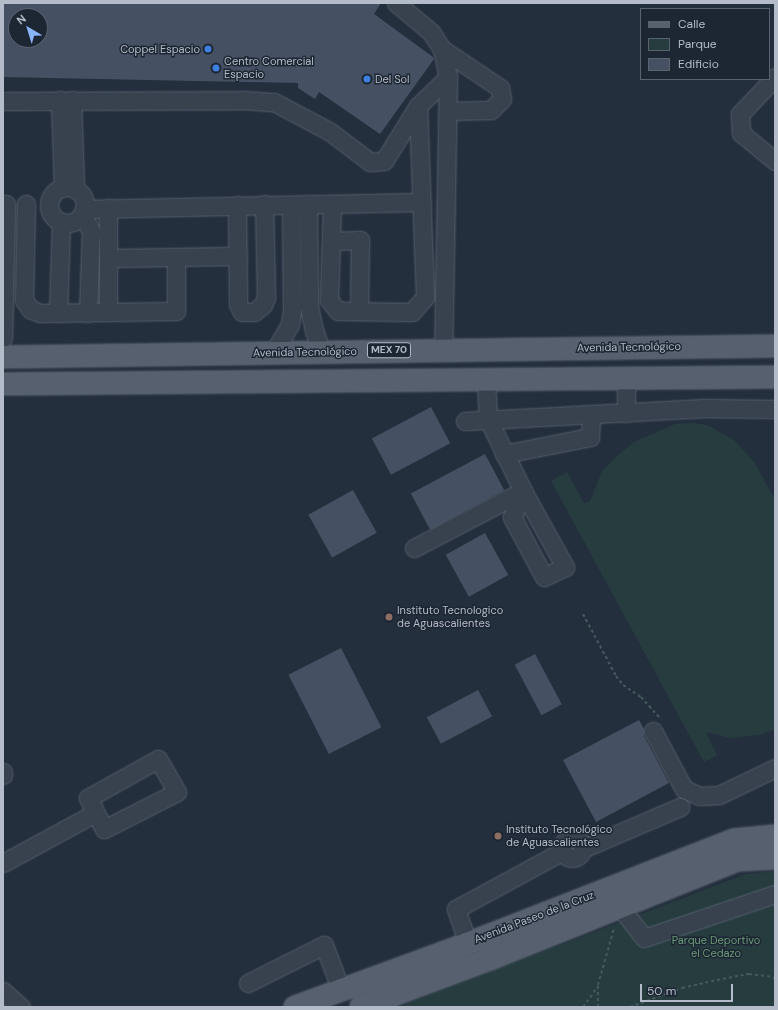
<!DOCTYPE html>
<meta charset="utf-8">
<style>
body{margin:0}
#map{position:relative;width:778px;height:1010px;overflow:hidden;background:#242f3e;font-family:"DM Sans",sans-serif}
div>[style]{position:absolute}
.green>*{inset:0;background:#263c3f}
.building>*{inset:0;background:#455162;transform-origin:0 0}
.path>*{height:2px;margin-top:-1px;transform-origin:0;background:repeating-linear-gradient(90deg,#44595c 0 3px,transparent 0 6px)}
.roads{filter:drop-shadow(0 0 1px #565f6c) drop-shadow(0 0 1px #565f6c)}
.minor>*{height:17px;margin:-8.5px;padding:0 8.5px;transform-origin:8.5px;border-radius:8.5px;background:#38414e}
.minor>.ring{margin:-8.5px;padding:0;box-sizing:content-box;background:none;border:17px solid #38414e;border-radius:50%}
.major>*{height:22px;margin:-11px;padding:0 11px;transform-origin:11px;border-radius:11px;background:#56606e}
.dots>*{width:11px;height:11px;translate:-50% -50%;box-sizing:border-box;border:2px solid #1d2633;border-radius:50%}
span{translate:-50% -50%;white-space:nowrap;text-align:center;line-height:1.15;-webkit-text-stroke:3px #1d2633;paint-order:stroke}
.shield-label span{padding:1px 3px;background:#1d2633;border:1px solid;border-radius:3px;-webkit-text-stroke-width:0}
.shield-label{font-size:10px;color:#b4bcc9;font-weight:700}
.poi-label{font-size:11px;color:#b4bcc9}
.right{translate:-100% -50%;text-align:right}
.left{translate:0 -50%;text-align:left}
.street-label{font-size:11px;color:#b4bcc9}
.park-label{font-size:11px;color:#6b9a76}
.frame{position:absolute;inset:0;border:4px solid #b4bcc9;pointer-events:none}
.legend{position:absolute;left:640px;top:8px;width:130px;height:72px;box-sizing:border-box;background:#1d2633;border:1px solid #59626f;margin:0;padding:5px 7px;list-style:none;font-size:12px;color:#b4bcc9}
.legend li{display:flex;align-items:center;gap:8px;height:20px}
.legend b{width:20px;border:1px solid #59626f}
.north{position:absolute;left:8px;top:8px;width:40px;height:40px;box-sizing:border-box;background:#1d2633;border:1px solid #59626f;border-radius:50%;rotate:322deg;font-size:11px;font-weight:700;line-height:16px;text-align:center;color:#b4bcc9}
.north::after{content:'';display:block;margin:auto;width:14px;height:18px;background:#8ab4f8;clip-path:polygon(50% 0,100% 100%,50% 72%,0 100%)}
.scale{position:absolute;left:640px;top:984px;width:93px;height:18px;box-sizing:border-box;border:2px solid #b4bcc9;border-top:0;padding-left:5px;font-size:12px;line-height:14px;white-space:nowrap;color:#b4bcc9;-webkit-text-stroke:3px #1d2633;paint-order:stroke}
</style>
<div id="map">
<div class="green">
<div style="clip-path:polygon(692px 423px,707px 425px,734px 440px,755px 463px,775px 500px,775px 729px,759px 735px,730px 738px,706px 732px,717px 755px,704px 762px,551px 481px,567px 472px,584px 503px,590px 501px,602px 471px,617px 456px,634px 442px,675px 424px)"></div>
<div style="clip-path:polygon(775px 871px,775px 1007px,397px 1007px,746px 874px)"></div>
</div>
<div class="building">
<div style="clip-path:polygon(evenodd,3px 3px,381px 3px,374px 14px,433px 57px,434px 59px,380px 134px,319px 92px,315px 99px,298px 88px,298px 83px,3px 77px,3px 3px,16px 16px,40px 16px,40px 40px,16px 40px,16px 16px)"></div>
<div style="left:431px;top:407px;width:41px;height:67px;rotate:62deg"></div>
<div style="left:485px;top:454px;width:41px;height:84px;rotate:62deg"></div>
<div style="left:353px;top:490px;width:49px;height:51px;rotate:61deg"></div>
<div style="left:485px;top:533px;width:48px;height:45px;rotate:61deg"></div>
<div style="left:341px;top:648px;width:89px;height:59px;rotate:63deg"></div>
<div style="left:535px;top:654px;width:57px;height:23px;rotate:62deg"></div>
<div style="left:478px;top:690px;width:30px;height:58px;rotate:62deg"></div>
<div style="clip-path:polygon(639px 720px,644px 729px,644px 736px,669px 783px,596px 822px,563px 760px)"></div>
</div>
<div class="path">
<div style="left:583px;top:614px;width:70px;rotate:62deg"></div>
<div style="left:616px;top:676px;width:11px;rotate:52deg"></div>
<div style="left:623px;top:685px;width:22px;rotate:34deg"></div>
<div style="left:641px;top:697px;width:27px;rotate:48deg"></div>
<div style="left:583px;top:1007px;width:26px;rotate:-54deg"></div>
<div style="left:598px;top:1007px;width:22px;rotate:-90deg"></div>
<div style="left:598px;top:985px;width:59px;rotate:-74.3deg"></div>
<div style="left:630px;top:1007px;width:55px;rotate:-20.1deg"></div>
<div style="left:682px;top:988px;width:36px;rotate:-13deg"></div>
<div style="left:717px;top:980px;width:33px;rotate:-11deg"></div>
<div style="left:749px;top:974px;width:24px;rotate:7deg"></div>
<div style="left:773px;top:977px;width:3px;rotate:45deg"></div>
</div>
<div class="roads">
<div class="minor">
<div style="left:396px;top:3px;width:45px;rotate:39.6deg"></div>
<div style="left:431px;top:32px;width:20px;rotate:57deg"></div>
<div style="left:442px;top:49px;width:29px;rotate:78deg"></div>
<div style="left:448px;top:77px;width:273px;rotate:91deg"></div>
<div style="left:442px;top:49px;width:70px;rotate:33.9deg"></div>
<div style="left:500px;top:88px;width:11px;rotate:80deg"></div>
<div style="left:502px;top:99px;width:16px;rotate:135deg"></div>
<div style="left:491px;top:110px;width:43px;rotate:178.7deg"></div>
<div style="left:775px;top:77px;width:51px;rotate:133.4deg"></div>
<div style="left:740px;top:114px;width:19px;rotate:87deg"></div>
<div style="left:741px;top:133px;width:44px;rotate:39.5deg"></div>
<div style="left:60px;top:100px;width:87px;rotate:88deg"></div>
<div style="left:72px;top:100px;width:88px;rotate:88deg"></div>
<div style="left:3px;top:101px;width:240px;rotate:-0.2deg"></div>
<div style="left:243px;top:100px;width:31px;rotate:4deg"></div>
<div style="left:274px;top:102px;width:62px;rotate:27.8deg"></div>
<div style="left:329px;top:131px;width:51px;rotate:37.1deg"></div>
<div style="left:370px;top:162px;width:14px;rotate:-4deg"></div>
<div style="left:384px;top:161px;width:65px;rotate:-58.3deg"></div>
<div style="left:418px;top:106px;width:191px;rotate:87.9deg"></div>
<div style="left:425px;top:297px;width:20px;rotate:131deg"></div>
<div style="left:412px;top:312px;width:74px;rotate:-179.2deg"></div>
<div style="left:338px;top:311px;width:14px;rotate:-129deg"></div>
<div style="left:329px;top:300px;width:96px;rotate:-88.2deg"></div>
<div style="left:418px;top:106px;width:42px;rotate:-44deg"></div>
<div class="ring" style="left:49px;top:187px;width:19px;height:19px"></div>
<div style="left:26px;top:204px;width:96px;rotate:91.2deg"></div>
<div style="left:24px;top:300px;width:11px;rotate:56deg"></div>
<div style="left:30px;top:309px;width:11px;rotate:22deg"></div>
<div style="left:40px;top:313px;width:136px;rotate:-0.8deg"></div>
<div style="left:176px;top:311px;width:54px;rotate:-90deg"></div>
<div style="left:308px;top:204px;width:103px;rotate:89.4deg"></div>
<div style="left:309px;top:307px;width:24px;rotate:78deg"></div>
<div style="left:314px;top:330px;width:22px;rotate:72deg"></div>
<div style="left:237px;top:205px;width:99px;rotate:89.4deg"></div>
<div style="left:238px;top:304px;width:9px;rotate:63deg"></div>
<div style="left:242px;top:312px;width:12px"></div>
<div style="left:254px;top:312px;width:11px;rotate:-38deg"></div>
<div style="left:263px;top:305px;width:9px;rotate:-69deg"></div>
<div style="left:266px;top:297px;width:93px;rotate:-91.2deg"></div>
<div style="left:84px;top:209px;width:337px;rotate:-1.2deg"></div>
<div style="left:82px;top:214px;width:19px;rotate:62deg"></div>
<div style="left:91px;top:231px;width:82px;rotate:92.1deg"></div>
<div style="left:331px;top:241px;width:29px;rotate:-2deg"></div>
<div style="left:360px;top:240px;width:71px;rotate:90.8deg"></div>
<div style="left:108px;top:258px;width:130px;rotate:-0.9deg"></div>
<div style="left:108px;top:312px;width:104px;rotate:-90deg"></div>
<div style="left:58px;top:313px;width:91px;rotate:-88.1deg"></div>
<div style="left:3px;top:338px;width:134px;rotate:-88.7deg"></div>
<div style="left:274px;top:352px;width:32px;rotate:-60deg"></div>
<div style="left:290px;top:324px;width:13px;rotate:-81deg"></div>
<div style="left:292px;top:311px;width:106px;rotate:-90.5deg"></div>
<div style="left:626px;top:379px;width:34px;rotate:90deg"></div>
<div style="left:486px;top:380px;width:39px;rotate:87deg"></div>
<div style="left:488px;top:419px;width:82px;rotate:64.1deg"></div>
<div style="left:524px;top:493px;width:85px;rotate:61deg"></div>
<div style="left:565px;top:567px;width:23px;rotate:155deg"></div>
<div style="left:544px;top:577px;width:68px;rotate:-118.1deg"></div>
<div style="left:512px;top:517px;width:27px;rotate:-63deg"></div>
<div style="left:465px;top:421px;width:240px;rotate:-3.1deg"></div>
<div style="left:705px;top:408px;width:70px;rotate:0.8deg"></div>
<div style="left:504px;top:454px;width:88px;rotate:-11.2deg"></div>
<div style="left:590px;top:437px;width:22px;rotate:-87deg"></div>
<div style="left:414px;top:548px;width:123px;rotate:-27.6deg"></div>
<div style="left:653px;top:731px;width:66px;rotate:61.9deg"></div>
<div style="left:684px;top:789px;width:17px;rotate:24deg"></div>
<div style="left:700px;top:796px;width:19px;rotate:-3deg"></div>
<div style="left:719px;top:795px;width:62px;rotate:-25.7deg"></div>
<div style="left:158px;top:759px;width:38px;rotate:60deg"></div>
<div style="left:177px;top:792px;width:82px;rotate:153.1deg"></div>
<div style="left:104px;top:829px;width:35px;rotate:-117deg"></div>
<div style="left:88px;top:798px;width:80px;rotate:-29.1deg"></div>
<div style="left:3px;top:772px;width:3px;rotate:90deg"></div>
<div class="ring" style="left:562px;top:838px;width:3px;height:3px"></div>
<div style="left:582px;top:849px;width:107px;rotate:-23.2deg"></div>
<div style="left:3px;top:863px;width:105px;rotate:-28.5deg"></div>
<div style="left:620px;top:907px;width:39px;rotate:52deg"></div>
<div style="left:644px;top:938px;width:138px;rotate:-18.6deg"></div>
<div style="left:472px;top:955px;width:49px;rotate:-109.2deg"></div>
<div style="left:456px;top:909px;width:122px;rotate:-28.5deg"></div>
<div style="left:248px;top:983px;width:85px;rotate:-26.6deg"></div>
<div style="left:324px;top:945px;width:48px;rotate:69.3deg"></div>
<div style="left:3px;top:991px;width:24px;rotate:42deg"></div>
</div>
<div class="major">
<div style="left:3px;top:357px;width:772px;rotate:-0.82deg"></div>
<div style="left:3px;top:384px;width:772px;rotate:-0.52deg"></div>
<div style="left:295px;top:1007px;width:183px;rotate:-20.1deg"></div>
<div style="left:467px;top:944px;width:287px;rotate:-21.3deg"></div>
<div style="left:734px;top:840px;width:41px;rotate:-5.6deg"></div>
<div style="left:361px;top:1007px;width:138px;rotate:-20.4deg"></div>
<div style="left:490px;top:959px;width:267px;rotate:-21.8deg"></div>
<div style="left:738px;top:860px;width:37px;rotate:-3deg"></div>
</div>
</div>
<div class="dots">
<div style="left:208px;top:49px;background:#3f7fe0"></div>
<div style="left:216px;top:68px;background:#3f7fe0"></div>
<div style="left:367px;top:79px;background:#3f7fe0"></div>
<div style="left:389px;top:617px;background:#8d6e63"></div>
<div style="left:498px;top:836px;background:#8d6e63"></div>
</div>
<div class="shield-label">
<span style="left:389px;top:350px">MEX 70</span>
</div>
<div class="poi-label">
<span class="right" style="left:200px;top:49px">Coppel Espacio</span>
<span class="left" style="left:224px;top:68px">Centro Comercial<br>Espacio</span>
<span class="left" style="left:375px;top:79px">Del Sol</span>
<span class="left" style="left:397px;top:617px">Instituto Tecnologico<br>de Aguascalientes</span>
<span class="left" style="left:506px;top:836px">Instituto Tecnológico<br>de Aguascalientes</span>
</div>
<div class="street-label">
<span style="left:629px;top:347px;rotate:-1deg">Avenida Tecnológico</span>
<span style="left:305px;top:352px;rotate:-1deg">Avenida Tecnológico</span>
<span style="left:534px;top:917px;rotate:-21deg">Avenida Paseo de la Cruz</span>
</div>
<div class="park-label">
<span style="left:716px;top:947px">Parque Deportivo<br>el Cedazo</span>
</div>
<div class="frame"></div>
<ul class="legend">
<li><b style="height:5px;background:#56606e"></b>Calle</li>
<li><b style="height:11px;background:#263c3f"></b>Parque</li>
<li><b style="height:11px;background:#455162"></b>Edificio</li>
</ul>
<div class="north">N</div>
<div class="scale">50 m</div>
</div>
